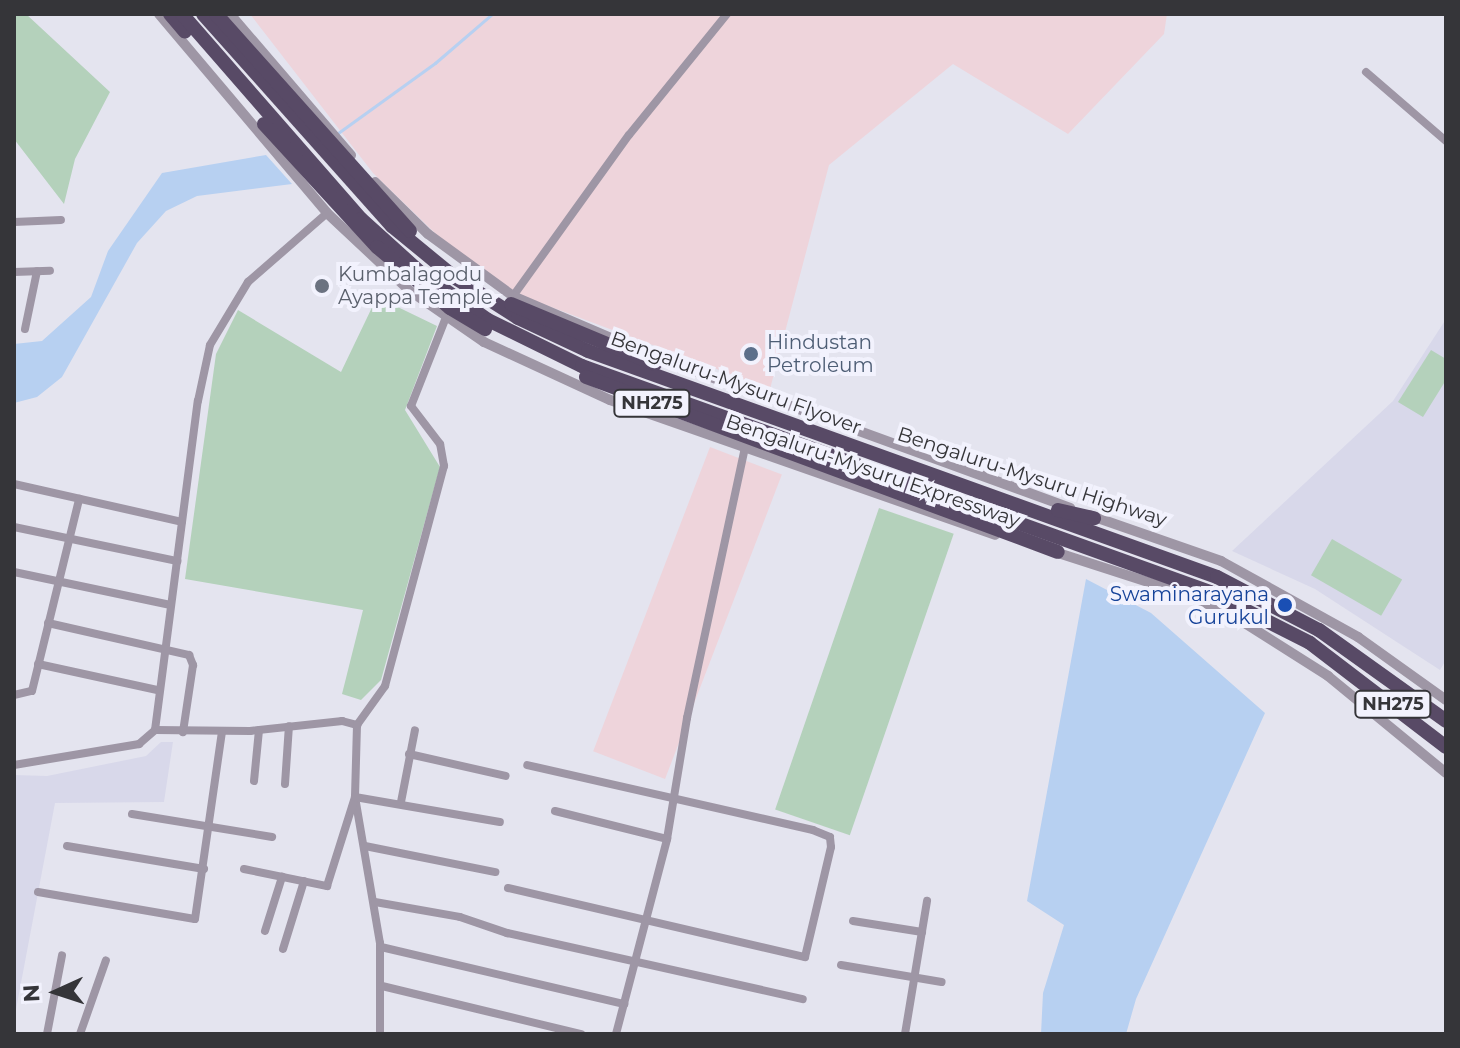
<!DOCTYPE html>
<style>
body{margin:0}
#map{position:relative;width:1460px;height:1048px;overflow:hidden;background:#e4e4ef;font-family:Montserrat,sans-serif}
div>[style]{position:absolute}
.industrial>*{inset:0;background:#eed4db;transform-origin:0 0}
.built>*{inset:0;background:#d8d8ea}
.green>*{inset:0;background:#b4d1bb;transform-origin:0 0}
.water>*{inset:0;background:#b7d0f1}
.stream>*{height:3px;margin:-1.5px;padding:0 1.5px;transform-origin:1.5px;border-radius:1.5px;background:#b7d0f1}
.minor>*{height:8px;margin:-4px;padding:0 4px;transform-origin:4px;border-radius:4px;background:#9e96a5}
.tertiary>*{height:10px;margin:-5px;padding:0 5px;transform-origin:5px;border-radius:5px;background:#9e96a5}
.trunk>*{height:14px;margin:-7px;padding:0 7px;transform-origin:7px;border-radius:7px;background:#584a66}
.dots>*{width:22px;height:22px;translate:-50% -50%;box-sizing:border-box;border:4px solid #f2f2fd;border-radius:50%}
span{translate:-50% -50%;white-space:nowrap;text-align:center;line-height:1.15;-webkit-text-stroke:8px #f2f2fd;paint-order:stroke}
.shield-label span{padding:2px 6px;background:#f2f2fd;border:2px solid;border-radius:6px;-webkit-text-stroke-width:0}
.shield-label{font-size:18px;color:#353539;font-weight:700}
.worship-label{font-size:20px;color:#5b616d}
.left{translate:0 -50%;text-align:left}
.service-label{font-size:20px;color:#4e5e75}
.street-label{font-size:20px;color:#353539}
.transit-label{font-size:20px;color:#164399}
.right{translate:-100% -50%;text-align:right}
.frame{position:absolute;inset:0;border:16px solid #353539;pointer-events:none}
.north{position:absolute;left:16px;top:952px;width:80px;height:80px;-webkit-text-stroke:6px #f2f2fd;paint-order:stroke;rotate:267deg;font-size:22px;font-weight:700;line-height:32px;text-align:center;color:#353539}
.north::after{content:'';display:block;margin:auto;width:28px;height:36px;background:#353539;clip-path:polygon(50% 0,100% 100%,50% 72%,0 100%)}
</style>
<div id="map">
<div class="industrial">
<div style="clip-path:polygon(250px 14px,1167px 14px,1164px 34px,1068px 134px,953px 64px,829px 165px,770px 389px,511px 292px,438px 236px,373px 173px)"></div>
<div style="left:710px;top:447px;width:77px;height:326px;rotate:21deg"></div>
</div>
<div class="built">
<div style="clip-path:polygon(1446px 319px,1446px 660px,1440px 670px,1315px 589px,1232px 551px,1393px 401px)"></div>
<div style="clip-path:polygon(161px 742px,173px 742px,164px 802px,55px 803px,14px 1020px,14px 775px,47px 776px,146px 756px)"></div>
</div>
<div class="green">
<div style="clip-path:polygon(14px 14px,26px 14px,110px 92px,75px 159px,64px 204px,14px 139px)"></div>
<div style="clip-path:polygon(377px 297px,437px 326px,405px 410px,440px 467px,381px 680px,361px 700px,342px 694px,363px 610px,185px 579px,216px 354px,238px 310px,341px 372px)"></div>
<div style="clip-path:polygon(1431px 350px,1446px 359px,1446px 380px,1423px 417px,1398px 402px)"></div>
<div style="left:879px;top:508px;width:79px;height:319px;rotate:19deg"></div>
<div style="left:1332px;top:539px;width:81px;height:42px;rotate:30deg"></div>
</div>
<div class="water">
<div style="clip-path:polygon(266px 155px,292px 184px,197px 196px,166px 211px,137px 243px,62px 377px,37px 397px,14px 403px,14px 344px,42px 341px,91px 297px,108px 251px,162px 173px)"></div>
<div style="clip-path:polygon(1086px 579px,1151px 613px,1265px 713px,1136px 999px,1126px 1034px,1041px 1034px,1043px 993px,1064px 925px,1027px 901px)"></div>
</div>
<div class="stream">
<div style="left:338px;top:133px;width:120px;rotate:-35.8deg"></div>
<div style="left:435px;top:63px;width:75px;rotate:-40.7deg"></div>
</div>
<div class="minor">
<div style="left:1366px;top:72px;width:106px;rotate:40.8deg"></div>
<div style="left:14px;top:222px;width:47px;rotate:-2.4deg"></div>
<div style="left:14px;top:272px;width:36px;rotate:-2deg"></div>
<div style="left:511px;top:299px;width:202px;rotate:-54.3deg"></div>
<div style="left:629px;top:135px;width:156px;rotate:-51deg"></div>
<div style="left:25px;top:329px;width:59px;rotate:-78.3deg"></div>
<div style="left:14px;top:484px;width:172px;rotate:12.7deg"></div>
<div style="left:14px;top:527px;width:167px;rotate:11.8deg"></div>
<div style="left:14px;top:572px;width:160px;rotate:11.9deg"></div>
<div style="left:48px;top:623px;width:145px;rotate:12.8deg"></div>
<div style="left:189px;top:655px;width:11px;rotate:68deg"></div>
<div style="left:193px;top:665px;width:68px;rotate:98.5deg"></div>
<div style="left:38px;top:664px;width:122px;rotate:12.3deg"></div>
<div style="left:14px;top:695px;width:18px;rotate:-13deg"></div>
<div style="left:32px;top:691px;width:198px;rotate:-76.2deg"></div>
<div style="left:357px;top:725px;width:48px;rotate:-54.3deg"></div>
<div style="left:385px;top:686px;width:228px;rotate:-75deg"></div>
<div style="left:444px;top:466px;width:22px;rotate:-100deg"></div>
<div style="left:440px;top:444px;width:48px;rotate:-127.3deg"></div>
<div style="left:411px;top:406px;width:96px;rotate:-68.5deg"></div>
<div style="left:155px;top:730px;width:95px;rotate:0.6deg"></div>
<div style="left:250px;top:731px;width:93px;rotate:-6.2deg"></div>
<div style="left:342px;top:721px;width:16px;rotate:15deg"></div>
<div style="left:357px;top:725px;width:72px;rotate:91.6deg"></div>
<div style="left:355px;top:797px;width:148px;rotate:80.3deg"></div>
<div style="left:380px;top:943px;width:91px;rotate:90deg"></div>
<div style="left:409px;top:754px;width:99px;rotate:12.8deg"></div>
<div style="left:14px;top:765px;width:127px;rotate:-9.5deg"></div>
<div style="left:139px;top:744px;width:21px;rotate:-41deg"></div>
<div style="left:155px;top:730px;width:332px;rotate:-82.6deg"></div>
<div style="left:198px;top:401px;width:57px;rotate:-77.9deg"></div>
<div style="left:210px;top:345px;width:74px;rotate:-58.9deg"></div>
<div style="left:248px;top:282px;width:105px;rotate:-41.1deg"></div>
<div style="left:254px;top:781px;width:51px;rotate:-84.4deg"></div>
<div style="left:285px;top:784px;width:58px;rotate:-86.1deg"></div>
<div style="left:401px;top:802px;width:73px;rotate:-79deg"></div>
<div style="left:555px;top:811px;width:115px;rotate:14deg"></div>
<div style="left:132px;top:814px;width:142px;rotate:9.3deg"></div>
<div style="left:67px;top:846px;width:139px;rotate:9.5deg"></div>
<div style="left:365px;top:846px;width:133px;rotate:11.3deg"></div>
<div style="left:244px;top:869px;width:85px;rotate:11.6deg"></div>
<div style="left:327px;top:886px;width:93px;rotate:-72.5deg"></div>
<div style="left:355px;top:797px;width:147px;rotate:9.8deg"></div>
<div style="left:508px;top:888px;width:305px;rotate:13.1deg"></div>
<div style="left:805px;top:957px;width:113px;rotate:-76.7deg"></div>
<div style="left:831px;top:847px;width:10px;rotate:-96deg"></div>
<div style="left:830px;top:837px;width:18px;rotate:-158deg"></div>
<div style="left:813px;top:830px;width:293px;rotate:-167.2deg"></div>
<div style="left:38px;top:892px;width:159px;rotate:9.8deg"></div>
<div style="left:195px;top:919px;width:189px;rotate:-81.8deg"></div>
<div style="left:375px;top:902px;width:86px;rotate:10deg"></div>
<div style="left:460px;top:917px;width:50px;rotate:18.8deg"></div>
<div style="left:507px;top:933px;width:303px;rotate:12.6deg"></div>
<div style="left:853px;top:921px;width:70px;rotate:9.1deg"></div>
<div style="left:265px;top:931px;width:57px;rotate:-72.5deg"></div>
<div style="left:381px;top:947px;width:250px;rotate:13.2deg"></div>
<div style="left:283px;top:949px;width:71px;rotate:-72.8deg"></div>
<div style="left:841px;top:965px;width:102px;rotate:9.6deg"></div>
<div style="left:382px;top:986px;width:205px;rotate:13.6deg"></div>
<div style="left:47px;top:1034px;width:80px;rotate:-79.2deg"></div>
<div style="left:80px;top:1034px;width:78px;rotate:-70.6deg"></div>
<div style="left:616px;top:1034px;width:202px;rotate:-75.3deg"></div>
<div style="left:667px;top:839px;width:123px;rotate:-80.6deg"></div>
<div style="left:687px;top:718px;width:277px;rotate:-77.9deg"></div>
<div style="left:905px;top:1034px;width:135px;rotate:-80.6deg"></div>
</div>
<div class="tertiary">
<div style="left:159px;top:14px;width:260px;rotate:49.8deg"></div>
<div style="left:327px;top:213px;width:114px;rotate:43.2deg"></div>
<div style="left:410px;top:291px;width:90px;rotate:34.6deg"></div>
<div style="left:484px;top:342px;width:139px;rotate:24.7deg"></div>
<div style="left:610px;top:400px;width:408px;rotate:19.3deg"></div>
<div style="left:230px;top:14px;width:186px;rotate:49.4deg"></div>
<div style="left:375px;top:182px;width:74px;rotate:44.5deg"></div>
<div style="left:428px;top:234px;width:105px;rotate:36.1deg"></div>
<div style="left:513px;top:296px;width:152px;rotate:23.2deg"></div>
<div style="left:653px;top:356px;width:444px;rotate:20deg"></div>
<div style="left:1089px;top:515px;width:140px;rotate:19.2deg"></div>
<div style="left:1221px;top:561px;width:157px;rotate:29deg"></div>
<div style="left:1358px;top:637px;width:108px;rotate:35.6deg"></div>
<div style="left:1052px;top:551px;width:140px;rotate:17.9deg"></div>
<div style="left:1185px;top:594px;width:51px;rotate:24.1deg"></div>
<div style="left:1232px;top:615px;width:114px;rotate:32.4deg"></div>
<div style="left:1328px;top:676px;width:153px;rotate:39.4deg"></div>
</div>
<div class="trunk">
<div style="left:170px;top:14px;width:23px;rotate:50deg"></div>
<div style="left:182px;top:14px;width:272px;rotate:48.9deg"></div>
<div style="left:361px;top:219px;width:82px;rotate:42deg"></div>
<div style="left:422px;top:274px;width:80px;rotate:34.9deg"></div>
<div style="left:488px;top:320px;width:105px;rotate:26.1deg"></div>
<div style="left:582px;top:366px;width:667px;rotate:19.79deg"></div>
<div style="left:1210px;top:592px;width:112px;rotate:27deg"></div>
<div style="left:1310px;top:643px;width:171px;rotate:37.4deg"></div>
<div style="left:203px;top:14px;width:284px;rotate:48.3deg"></div>
<div style="left:392px;top:226px;width:80px;rotate:39.4deg"></div>
<div style="left:454px;top:277px;width:76px;rotate:32.6deg"></div>
<div style="left:518px;top:318px;width:77px;rotate:25.2deg"></div>
<div style="left:588px;top:351px;width:668px;rotate:19.76deg"></div>
<div style="left:1217px;top:577px;width:115px;rotate:27.5deg"></div>
<div style="left:1319px;top:630px;width:156px;rotate:35.6deg"></div>
<div style="left:216px;top:14px;width:291px;rotate:48.2deg"></div>
<div style="left:264px;top:124px;width:167px;rotate:47.4deg"></div>
<div style="left:377px;top:247px;width:95px;rotate:39.9deg"></div>
<div style="left:450px;top:308px;width:41px;rotate:31deg"></div>
<div style="left:511px;top:304px;width:156px;rotate:22.6deg"></div>
<div style="left:586px;top:377px;width:503px;rotate:20.34deg"></div>
<div style="left:1058px;top:510px;width:37px;rotate:13deg"></div>
</div>
<div class="dots">
<div style="left:322px;top:286px;background:#6b7280"></div>
<div style="left:751px;top:354px;background:#5c6f8a"></div>
<div style="left:1285px;top:605px;background:#1a4fb4"></div>
</div>
<div class="shield-label">
<span style="left:652px;top:403px">NH275</span>
<span style="left:1393px;top:704px">NH275</span>
</div>
<div class="worship-label">
<span class="left" style="left:338px;top:286px">Kumbalagodu<br>Ayappa Temple</span>
</div>
<div class="service-label">
<span class="left" style="left:767px;top:354px">Hindustan<br>Petroleum</span>
</div>
<div class="street-label">
<span style="left:736px;top:383px;rotate:20deg">Bengaluru-Mysuru Flyover</span>
<span style="left:873px;top:471px;rotate:19deg">Bengaluru-Mysuru Expressway</span>
<span style="left:1032px;top:477px;rotate:18deg">Bengaluru-Mysuru Highway</span>
</div>
<div class="transit-label">
<span class="right" style="left:1269px;top:606px">Swaminarayana<br>Gurukul</span>
</div>
<div class="frame"></div>
<div class="north">N</div>
</div>
